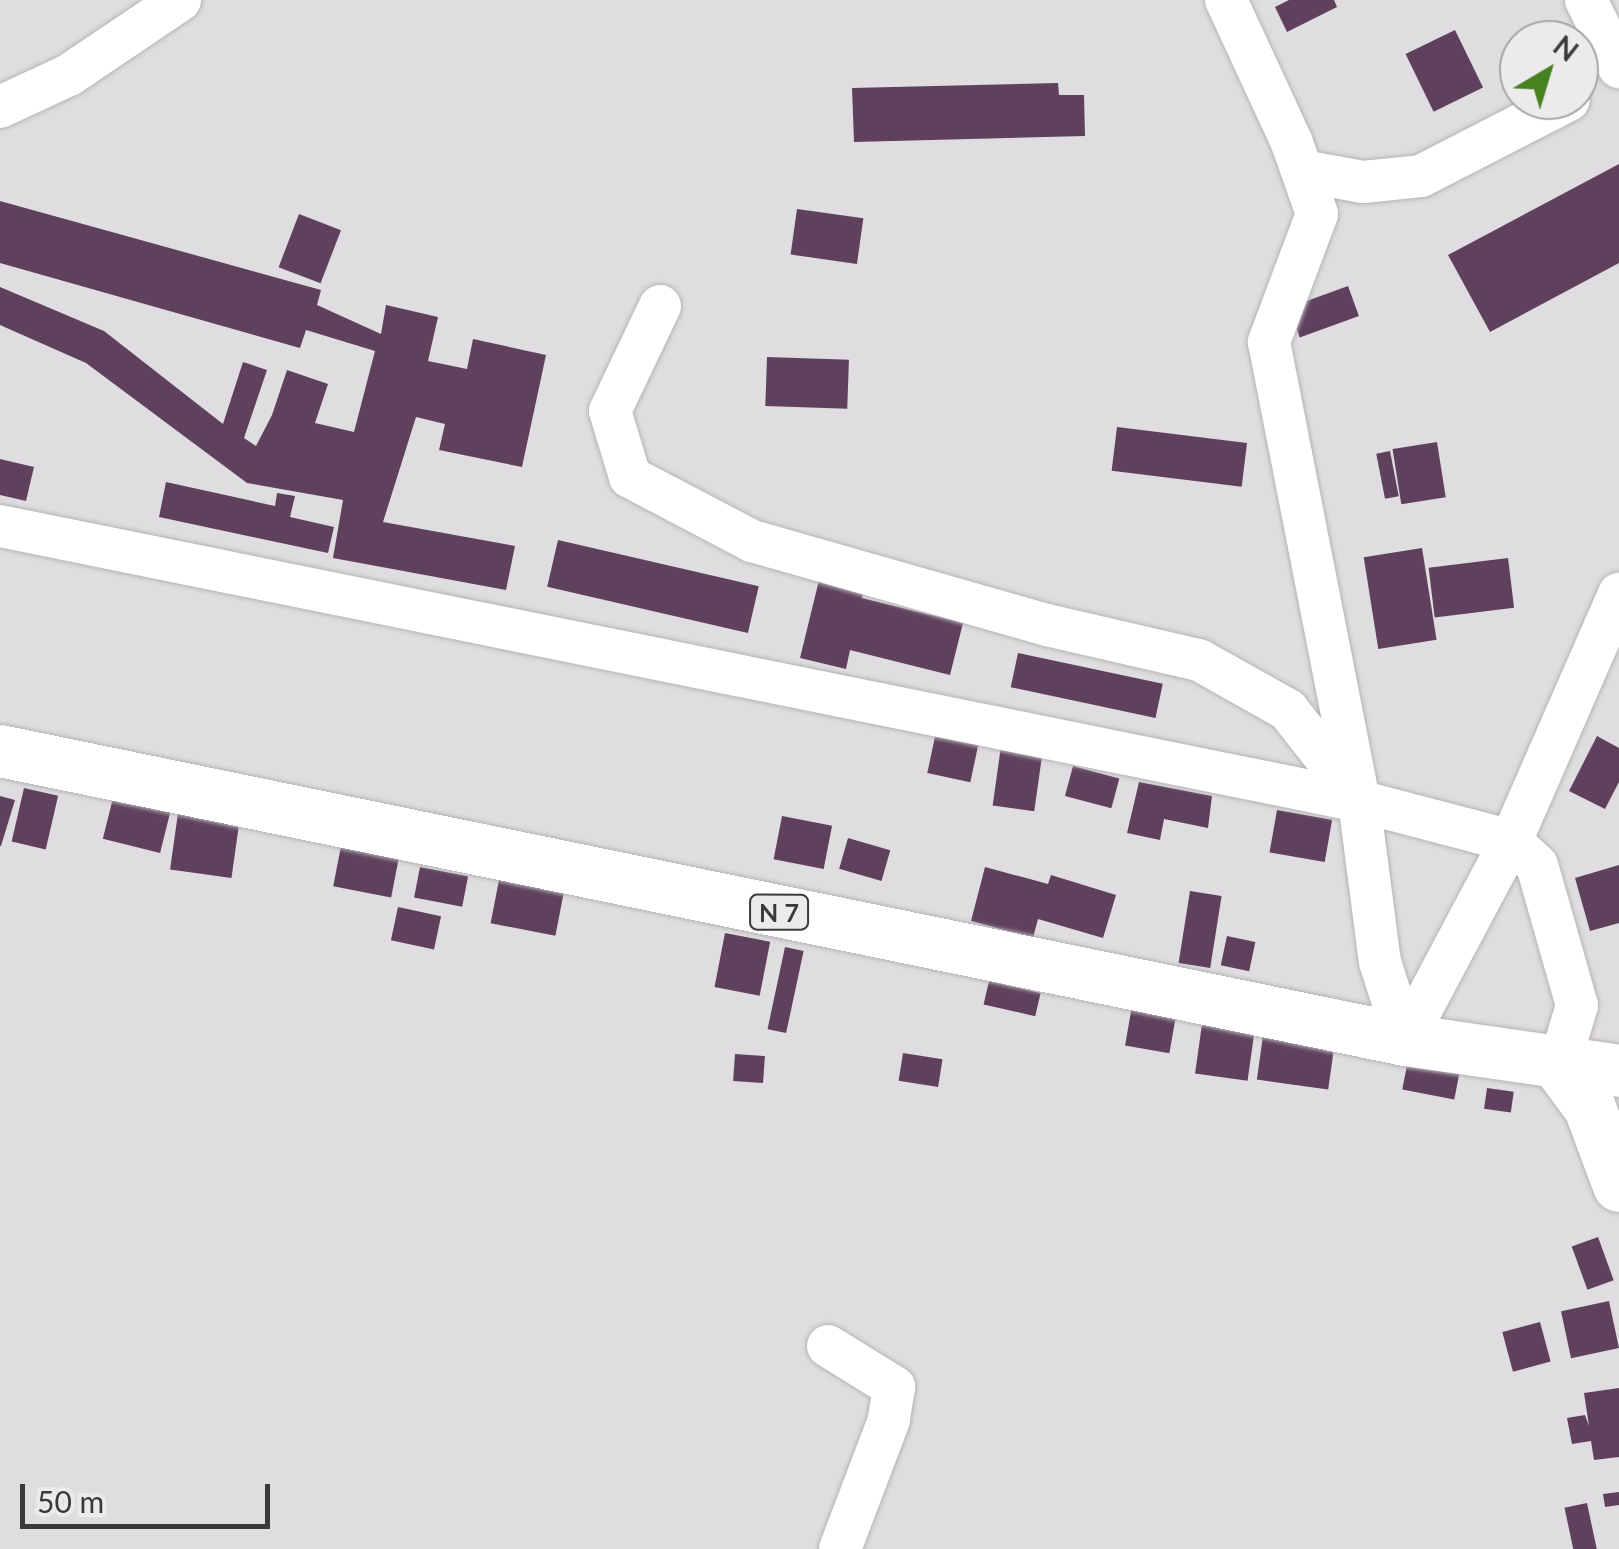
<!DOCTYPE html>
<style>
body{margin:0}
#map{position:relative;width:1619px;height:1549px;overflow:hidden;background:#e0dde0;font-family:Lato,sans-serif}
div>[style]{position:absolute}
.building>*{inset:0;background:#5f415e;transform-origin:0 0}
.roads{filter:drop-shadow(0 0 2px #b6b3b6) drop-shadow(0 0 2px #b6b3b6)}
.minor>*{height:42px;margin:-21px;padding:0 21px;transform-origin:21px;border-radius:21px;background:#fff}
.major>*{height:52px;margin:-26px;padding:0 26px;transform-origin:26px;border-radius:26px;background:#fff}
span{translate:-50% -50%;white-space:nowrap;text-align:center;line-height:1.15;-webkit-text-stroke:10px #edeaed;paint-order:stroke}
.shield-label span{padding:2px 8px;background:#edeaed;border:2px solid;border-radius:8px;-webkit-text-stroke-width:0}
.shield-label{font-size:25px;color:#3b3a3b;font-weight:700}
.north{position:absolute;left:1499px;top:20px;width:100px;height:100px;box-sizing:border-box;background:#edeaed;border:2px solid #a6a4a6;border-radius:50%;rotate:38deg;font-size:28px;font-weight:700;line-height:40px;text-align:center;color:#3b3a3b}
.north::after{content:'';display:block;margin:auto;width:35px;height:45px;background:#46821f;clip-path:polygon(50% 0,100% 100%,50% 72%,0 100%)}
.scale{position:absolute;left:20px;top:1484px;width:250px;height:45px;box-sizing:border-box;border:5px solid #3b3a3b;border-top:0;padding-left:12px;font-size:30px;line-height:35px;white-space:nowrap;color:#3b3a3b;-webkit-text-stroke:8px #edeaed;paint-order:stroke}
</style>
<div id="map">
<div class="building">
<div style="clip-path:polygon(1289px 0,1334px 0,1337px 7px,1287px 32px,1275px 7px)"></div>
<div style="left:1455px;top:30px;width:64px;height:55px;rotate:64deg"></div>
<div style="clip-path:polygon(1058px 83px,1059px 95px,1084px 95px,1085px 136px,854px 142px,852px 88px)"></div>
<div style="clip-path:polygon(1619px 164px,1619px 263px,1490px 332px,1448px 255px)"></div>
<div style="clip-path:polygon(0 201px,321px 290px,317px 305px,381px 334px,386px 305px,438px 317px,428px 361px,467px 369px,473px 339px,546px 355px,522px 467px,439px 450px,445px 424px,416px 417px,383px 522px,515px 546px,506px 590px,333px 558px,343px 500px,247px 483px,86px 363px,0 325px,0 287px,104px 331px,223px 424px,243px 362px,267px 370px,244px 438px,256px 446px,272px 415px,287px 370px,328px 384px,315px 423px,354px 432px,375px 351px,306px 330px,300px 348px,0 263px)"></div>
<div style="left:797px;top:209px;width:67px;height:46px;rotate:8deg"></div>
<div style="left:299px;top:214px;width:45px;height:57px;rotate:21deg"></div>
<div style="left:1348px;top:286px;width:32px;height:63px;rotate:70deg"></div>
<div style="left:767px;top:357px;width:82px;height:49px;rotate:2deg"></div>
<div style="left:1117px;top:427px;width:131px;height:44px;rotate:7deg"></div>
<div style="left:1437px;top:442px;width:56px;height:45px;rotate:81deg"></div>
<div style="left:1390px;top:451px;width:46px;height:14px;rotate:79deg"></div>
<div style="clip-path:polygon(0 459px,34px 467px,26px 501px,0 495px)"></div>
<div style="clip-path:polygon(166px 482px,275px 506px,277px 493px,295px 496px,290px 517px,334px 527px,328px 553px,159px 517px)"></div>
<div style="left:558px;top:540px;width:206px;height:48px;rotate:13deg"></div>
<div style="left:1422px;top:548px;width:93px;height:59px;rotate:81deg"></div>
<div style="left:1508px;top:558px;width:50px;height:80px;rotate:83deg"></div>
<div style="clip-path:polygon(821px 572px,866px 583px,862px 598px,963px 623px,950px 675px,850px 650px,846px 669px,800px 658px)"></div>
<div style="left:1018px;top:653px;width:148px;height:35px;rotate:12deg"></div>
<div style="left:936px;top:732px;width:44px;height:42px;rotate:12deg"></div>
<div style="clip-path:polygon(1597px 736px,1619px 748px,1619px 782px,1605px 809px,1569px 791px)"></div>
<div style="left:1001px;top:746px;width:42px;height:60px;rotate:8deg"></div>
<div style="left:1073px;top:766px;width:48px;height:31px;rotate:15deg"></div>
<div style="clip-path:polygon(1139px 782px,1212px 796px,1208px 828px,1164px 819px,1160px 840px,1127px 833px)"></div>
<div style="left:24px;top:788px;width:35px;height:55px;rotate:13deg"></div>
<div style="clip-path:polygon(0 796px,15px 800px,1px 846px,0 846px)"></div>
<div style="left:113px;top:798px;width:59px;height:42px;rotate:14deg"></div>
<div style="left:1277px;top:810px;width:56px;height:43px;rotate:10deg"></div>
<div style="left:178px;top:813px;width:62px;height:57px;rotate:8deg"></div>
<div style="left:782px;top:816px;width:51px;height:44px;rotate:11deg"></div>
<div style="left:848px;top:838px;width:44px;height:32px;rotate:16deg"></div>
<div style="left:342px;top:841px;width:59px;height:46px;rotate:11deg"></div>
<div style="clip-path:polygon(1619px 865px,1619px 923px,1590px 931px,1575px 878px)"></div>
<div style="left:420px;top:867px;width:49px;height:31px;rotate:11deg"></div>
<div style="clip-path:polygon(985px 867px,1048px 884px,1051px 875px,1116px 895px,1103px 938px,1038px 919px,1033px 938px,971px 921px)"></div>
<div style="left:499px;top:880px;width:66px;height:44px;rotate:11deg"></div>
<div style="left:1190px;top:891px;width:32px;height:73px;rotate:9deg"></div>
<div style="left:398px;top:907px;width:44px;height:34px;rotate:12deg"></div>
<div style="left:725px;top:933px;width:46px;height:55px;rotate:11deg"></div>
<div style="left:1227px;top:936px;width:29px;height:30px;rotate:12deg"></div>
<div style="left:785px;top:947px;width:19px;height:84px;rotate:12deg"></div>
<div style="left:989px;top:981px;width:53px;height:24px;rotate:13deg"></div>
<div style="left:1132px;top:1006px;width:45px;height:40px;rotate:10deg"></div>
<div style="left:1203px;top:1017px;width:53px;height:57px;rotate:8deg"></div>
<div style="left:1263px;top:1036px;width:72px;height:44px;rotate:8deg"></div>
<div style="left:903px;top:1053px;width:40px;height:28px;rotate:9deg"></div>
<div style="left:735px;top:1054px;width:30px;height:27px;rotate:4deg"></div>
<div style="left:1408px;top:1060px;width:53px;height:30px;rotate:11deg"></div>
<div style="left:1487px;top:1088px;width:27px;height:21px;rotate:8deg"></div>
<div style="left:1598px;top:1237px;width:46px;height:28px;rotate:70deg"></div>
<div style="left:1609px;top:1301px;width:48px;height:49px;rotate:78deg"></div>
<div style="left:1540px;top:1322px;width:41px;height:39px;rotate:75deg"></div>
<div style="clip-path:polygon(1619px 1388px,1619px 1457px,1594px 1460px,1591px 1441px,1572px 1444px,1567px 1418px,1585px 1415px,1589px 1426px,1584px 1393px)"></div>
<div style="clip-path:polygon(1619px 1492px,1619px 1505px,1605px 1507px,1603px 1494px)"></div>
<div style="left:1587px;top:1503px;width:47px;height:23px;rotate:78deg"></div>
</div>
<div class="roads">
<div class="minor">
<div style="left:1226px;top:0;width:157px;rotate:65.2deg"></div>
<div style="left:1292px;top:143px;width:75px;rotate:70.6deg"></div>
<div style="left:1317px;top:214px;width:137px;rotate:110.6deg"></div>
<div style="left:1269px;top:342px;width:468px;rotate:78.9deg"></div>
<div style="left:1359px;top:801px;width:162px;rotate:82.6deg"></div>
<div style="left:1380px;top:962px;width:82px;rotate:72.2deg"></div>
<div style="left:1586px;top:0;width:75px;rotate:63.8deg"></div>
<div style="left:0;top:107px;width:76px;rotate:-24.9deg"></div>
<div style="left:69px;top:75px;width:134px;rotate:-34deg"></div>
<div style="left:1302px;top:171px;width:62px;rotate:10.2deg"></div>
<div style="left:1363px;top:182px;width:58px;rotate:-5.9deg"></div>
<div style="left:1421px;top:176px;width:166px;rotate:-27.2deg"></div>
<div style="left:660px;top:306px;width:116px;rotate:115.5deg"></div>
<div style="left:610px;top:411px;width:69px;rotate:73.1deg"></div>
<div style="left:630px;top:477px;width:138px;rotate:27.7deg"></div>
<div style="left:752px;top:541px;width:307px;rotate:15.9deg"></div>
<div style="left:1047px;top:625px;width:156px;rotate:13deg"></div>
<div style="left:1199px;top:660px;width:102px;rotate:29.3deg"></div>
<div style="left:1288px;top:710px;width:105px;rotate:51.9deg"></div>
<div style="left:0;top:526px;width:1387px;rotate:11.44deg"></div>
<div style="left:1359px;top:801px;width:157px;rotate:14.7deg"></div>
<div style="left:1511px;top:841px;width:35px;rotate:43deg"></div>
<div style="left:1537px;top:865px;width:146px;rotate:74.1deg"></div>
<div style="left:1577px;top:1005px;width:64px;rotate:106.4deg"></div>
<div style="left:1405px;top:1040px;width:225px;rotate:-62deg"></div>
<div style="left:1511px;top:841px;width:270px;rotate:-66.4deg"></div>
<div style="left:828px;top:1346px;width:78px;rotate:31.8deg"></div>
<div style="left:894px;top:1387px;width:33px;rotate:99deg"></div>
<div style="left:889px;top:1420px;width:138px;rotate:110.8deg"></div>
</div>
<div class="major">
<div style="left:0;top:751px;width:1434px;rotate:11.62deg"></div>
<div style="left:1405px;top:1040px;width:216px;rotate:8.2deg"></div>
<div style="left:1559px;top:1066px;width:52px;rotate:53.6deg"></div>
<div style="left:1590px;top:1108px;width:83px;rotate:69.6deg"></div>
</div>
</div>
<div class="shield-label">
<span style="left:779px;top:912px">N 7</span>
</div>
<div class="north">N</div>
<div class="scale">50 m</div>
</div>
